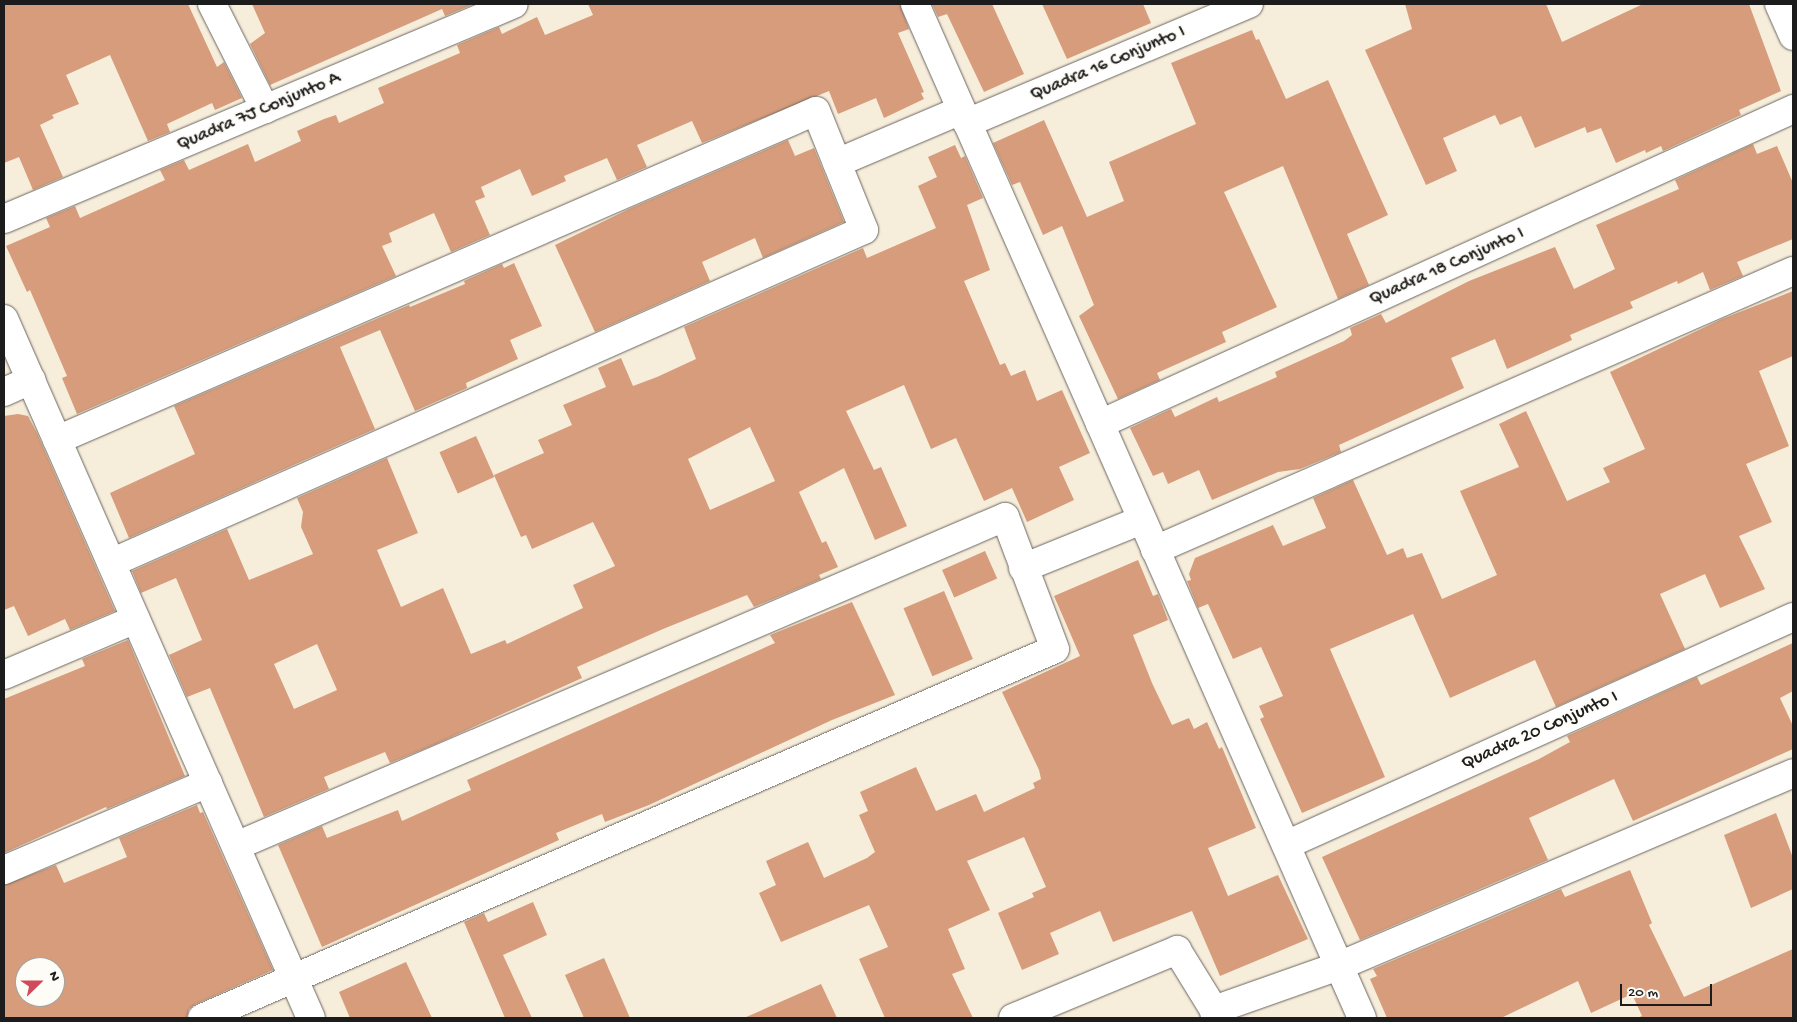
<!DOCTYPE html>
<style>
body{margin:0}
#map{position:relative;width:1797px;height:1022px;overflow:hidden;background:#f7eddb;font-family:"Gochi Hand",sans-serif}
div>[style]{position:absolute}
.building>*{inset:0;background:#d69c7b;transform-origin:0 0}
.roads{filter:drop-shadow(0 0 1px #69655f) drop-shadow(0 0 1px #69655f)}
.minor>*{height:28px;margin:-14px;padding:0 14px;transform-origin:14px;border-radius:14px;background:#fff}
span{translate:-50% -50%;white-space:nowrap;text-align:center;line-height:1.15;-webkit-text-stroke:4px #fdfcf7;paint-order:stroke}
.street-label{font-size:19px;color:#1c1c1c}
.frame{position:absolute;inset:0;border:5px solid #1c1c1c;pointer-events:none}
.north{position:absolute;left:15px;top:957px;width:50px;height:50px;box-sizing:border-box;background:#fdfcf7;border:1px solid #a3a29f;border-radius:50%;rotate:68deg;font-size:14px;font-weight:700;line-height:20px;text-align:center;color:#1c1c1c}
.north::after{content:'';display:block;margin:auto;width:18px;height:22px;background:#d1495b;clip-path:polygon(50% 0,100% 100%,50% 72%,0 100%)}
.scale{position:absolute;left:1620px;top:984px;width:92px;height:22px;box-sizing:border-box;border:2px solid #1c1c1c;border-top:0;padding-left:6px;font-size:15px;line-height:18px;white-space:nowrap;color:#1c1c1c;-webkit-text-stroke:4px #fdfcf7;paint-order:stroke}
</style>
<div id="map">
<div class="building">
<div style="clip-path:polygon(4px 4px,188px 4px,217px 67px,224px 62px,242px 98px,215px 110px,212px 103px,167px 124px,170px 132px,148px 141px,110px 55px,66px 75px,79px 104px,52px 115px,54px 118px,40px 125px,63px 177px,33px 190px,19px 157px,4px 163px)"></div>
<div style="clip-path:polygon(252px 4px,474px 4px,445px 16px,442px 9px,270px 85px,250px 44px,265px 33px)"></div>
<div style="clip-path:polygon(588px 4px,900px 4px,909px 29px,898px 33px,924px 92px,921px 93px,924px 99px,884px 118px,876px 98px,838px 114px,829px 91px,702px 143px,692px 121px,637px 145px,647px 167px,617px 180px,607px 158px,564px 176px,566px 181px,532px 196px,520px 169px,481px 187px,485px 197px,475px 201px,490px 235px,451px 252px,434px 213px,389px 233px,392px 242px,382px 246px,396px 276px,77px 414px,62px 378px,67px 376px,30px 290px,27px 292px,6px 246px,50px 227px,46px 218px,75px 206px,80px 218px,165px 180px,160px 170px,184px 160px,189px 170px,248px 144px,255px 162px,301px 141px,297px 131px,324px 119px,336px 115px,339px 123px,384px 103px,378px 88px,460px 53px,457px 45px,499px 27px,502px 34px,537px 17px,545px 35px,593px 15px)"></div>
<div style="clip-path:polygon(932px 4px,992px 4px,1024px 74px,984px 92px,947px 14px,938px 17px)"></div>
<div style="clip-path:polygon(1042px 4px,1143px 4px,1151px 23px,1067px 59px)"></div>
<div style="clip-path:polygon(1405px 4px,1546px 4px,1562px 42px,1643px 4px,1749px 4px,1781px 91px,1739px 110px,1741px 115px,1663px 151px,1661px 146px,1646px 153px,1645px 150px,1616px 163px,1601px 128px,1587px 133px,1585px 127px,1535px 148px,1521px 116px,1500px 125px,1495px 115px,1443px 138px,1457px 171px,1426px 185px,1365px 50px,1412px 29px)"></div>
<div style="clip-path:polygon(1252px 30px,1256px 40px,1259px 39px,1286px 99px,1328px 80px,1388px 215px,1347px 234px,1369px 285px,1338px 299px,1283px 166px,1224px 192px,1277px 307px,1222px 332px,1226px 342px,1157px 373px,1160px 380px,1118px 399px,1079px 316px,1094px 305px,1062px 226px,1043px 235px,1020px 182px,1012px 185px,993px 143px,1044px 120px,1087px 217px,1124px 201px,1109px 162px,1196px 124px,1171px 63px)"></div>
<div style="clip-path:polygon(788px 140px,795px 156px,814px 148px,844px 222px,763px 258px,755px 238px,702px 262px,710px 281px,595px 332px,555px 245px,629px 209px)"></div>
<div style="clip-path:polygon(1753px 144px,1757px 154px,1777px 146px,1793px 183px,1793px 239px,1737px 262px,1743px 276px,1710px 290px,1703px 272px,1678px 284px,1677px 281px,1630px 302px,1633px 308px,1570px 335px,1572px 340px,1507px 369px,1495px 339px,1451px 358px,1464px 388px,1339px 445px,1341px 452px,1300px 469px,1278px 472px,1212px 500px,1199px 470px,1168px 484px,1163px 472px,1153px 476px,1130px 428px,1171px 409px,1175px 417px,1217px 397px,1219px 402px,1277px 377px,1275px 372px,1344px 341px,1352px 335px,1350px 328px,1381px 314px,1386px 323px,1469px 281px,1555px 247px,1574px 289px,1615px 269px,1596px 225px,1679px 189px,1675px 180px)"></div>
<div style="clip-path:polygon(evenodd,955px 145px,961px 158px,965px 156px,983px 198px,967px 205px,990px 270px,964px 281px,1000px 365px,1005px 363px,1011px 376px,1025px 370px,1037px 401px,1062px 390px,1090px 453px,1059px 467px,1074px 500px,1027px 522px,1012px 488px,984px 501px,956px 438px,931px 449px,904px 385px,846px 411px,874px 470px,881px 467px,907px 526px,875px 540px,844px 468px,799px 492px,822px 543px,826px 541px,838px 567px,819px 575px,821px 579px,754px 607px,747px 595px,663px 629px,577px 667px,582px 678px,436px 744px,390px 763px,385px 752px,324px 777px,329px 789px,264px 817px,210px 688px,187px 697px,169px 655px,202px 640px,176px 578px,141px 593px,132px 571px,227px 529px,249px 580px,313px 554px,301px 527px,303px 512px,297px 498px,387px 458px,418px 533px,377px 550px,401px 607px,443px 588px,471px 654px,505px 640px,507px 644px,583px 608px,573px 585px,615px 566px,593px 522px,532px 549px,526px 535px,521px 537px,494px 475px,544px 453px,538px 440px,572px 425px,563px 405px,606px 387px,598px 368px,621px 358px,633px 386px,657px 377px,696px 359px,684px 327px,863px 248px,867px 258px,936px 228px,918px 186px,937px 177px,928px 157px,955px 145px,750px 427px,775px 481px,710px 510px,688px 459px,750px 427px,955px 145px,317px 644px,337px 690px,294px 709px,274px 664px,317px 644px)"></div>
<div style="clip-path:polygon(514px 263px,542px 326px,510px 340px,518px 359px,466px 383px,467px 388px,415px 411px,380px 330px,340px 347px,375px 429px,129px 538px,110px 493px,195px 454px,174px 406px,409px 305px,410px 307px,465px 284px,464px 281px,502px 264px,504px 268px)"></div>
<div style="clip-path:polygon(1793px 291px,1793px 356px,1759px 371px,1789px 446px,1746px 464px,1772px 522px,1739px 536px,1765px 589px,1720px 608px,1705px 574px,1660px 594px,1685px 649px,1556px 707px,1535px 660px,1450px 698px,1413px 614px,1330px 649px,1385px 777px,1302px 813px,1260px 719px,1264px 717px,1259px 706px,1283px 696px,1261px 647px,1233px 659px,1208px 604px,1198px 608px,1187px 581px,1191px 580px,1189px 574px,1195px 558px,1273px 525px,1283px 546px,1326px 528px,1313px 498px,1353px 480px,1387px 555px,1403px 548px,1407px 558px,1422px 553px,1442px 599px,1497px 575px,1460px 491px,1519px 467px,1499px 424px,1526px 411px,1567px 501px,1610px 482px,1603px 468px,1645px 449px,1610px 372px,1722px 319px)"></div>
<div style="clip-path:polygon(18px 414px,28px 416px,37px 433px,115px 611px,70px 630px,65px 619px,28px 636px,14px 606px,4px 610px,4px 416px)"></div>
<div style="left:476px;top:436px;width:45px;height:40px;rotate:66deg"></div>
<div style="left:985px;top:551px;width:30px;height:47px;rotate:66deg"></div>
<div style="clip-path:polygon(1138px 560px,1153px 596px,1158px 594px,1168px 620px,1133px 635px,1152px 683px,1172px 725px,1189px 718px,1194px 729px,1207px 722px,1219px 749px,1222px 747px,1256px 828px,1208px 848px,1228px 896px,1278px 875px,1308px 939px,1220px 976px,1192px 911px,1113px 942px,1100px 911px,1050px 933px,1059px 954px,1022px 970px,998px 913px,1034px 897px,1032px 893px,1046px 887px,1024px 837px,967px 861px,990px 910px,948px 929px,965px 969px,952px 974px,973px 1018px,885px 1018px,859px 959px,888px 947px,869px 905px,781px 942px,759px 893px,776px 885px,766px 861px,808px 842px,824px 878px,867px 858px,875px 852px,859px 815px,868px 811px,860px 792px,916px 767px,936px 811px,976px 794px,984px 812px,1035px 788px,1033px 783px,1041px 779px,1039px 770px,1002px 692px,1080px 656px,1054px 596px)"></div>
<div style="left:944px;top:591px;width:74px;height:44px;rotate:67deg"></div>
<div style="clip-path:polygon(852px 602px,895px 695px,832px 720px,649px 805px,605px 822px,602px 814px,556px 833px,559px 840px,322px 947px,278px 845px,322px 826px,327px 838px,398px 810px,402px 821px,471px 790px,467px 780px,775px 643px,770px 635px)"></div>
<div style="clip-path:polygon(128px 640px,185px 776px,107px 809px,106px 807px,4px 853px,4px 699px,85px 666px,82px 659px)"></div>
<div style="clip-path:polygon(1793px 643px,1793px 691px,1780px 698px,1793px 726px,1793px 749px,1633px 821px,1614px 779px,1529px 818px,1548px 860px,1360px 940px,1322px 857px,1539px 759px,1570px 742px,1567px 736px,1697px 677px,1701px 685px)"></div>
<div style="clip-path:polygon(evenodd,197px 805px,200px 813px,203px 812px,273px 970px,196px 1004px,189px 1009px,187px 1018px,4px 1018px,4px 885px,56px 865px,64px 883px,127px 857px,119px 838px,197px 805px,25px 967px,55px 967px,55px 997px,25px 997px,25px 967px)"></div>
<div style="clip-path:polygon(1776px 813px,1793px 858px,1793px 889px,1751px 908px,1724px 835px)"></div>
<div style="clip-path:polygon(1630px 870px,1652px 923px,1649px 925px,1684px 997px,1793px 949px,1793px 1018px,1637px 1018px,1642px 1016px,1632px 994px,1591px 1013px,1578px 981px,1501px 1018px,1387px 1018px,1370px 979px,1377px 976px,1373px 969px,1561px 889px,1565px 897px)"></div>
<div style="clip-path:polygon(533px 902px,547px 935px,503px 955px,532px 1018px,505px 1018px,464px 922px,484px 913px,488px 922px)"></div>
<div style="clip-path:polygon(604px 958px,630px 1018px,584px 1018px,565px 975px)"></div>
<div style="clip-path:polygon(406px 962px,432px 1018px,350px 1018px,339px 992px)"></div>
<div style="clip-path:polygon(821px 984px,837px 1018px,744px 1018px)"></div>
</div>
<div class="roads">
<div class="minor">
<div style="left:212px;top:4px;width:118px;rotate:63.2deg"></div>
<div style="left:915px;top:4px;width:1108px;rotate:66.21deg"></div>
<div style="left:1779px;top:4px;width:35px;rotate:66deg"></div>
<div style="left:967px;top:123px;width:306px;rotate:-22.9deg"></div>
<div style="left:837px;top:163px;width:135px;rotate:-23.1deg"></div>
<div style="left:4px;top:219px;width:553px;rotate:-22.86deg"></div>
<div style="left:4px;top:319px;width:763px;rotate:66.29deg"></div>
<div style="left:4px;top:392px;width:30px;rotate:-24deg"></div>
<div style="left:1100px;top:424px;width:761px;rotate:-24.44deg"></div>
<div style="left:57px;top:440px;width:827px;rotate:-23.44deg"></div>
<div style="left:816px;top:111px;width:128px;rotate:68deg"></div>
<div style="left:864px;top:230px;width:823px;rotate:156.14deg"></div>
<div style="left:1155px;top:550px;width:696px;rotate:-23.62deg"></div>
<div style="left:1023px;top:568px;width:128px;rotate:-22deg"></div>
<div style="left:4px;top:675px;width:143px;rotate:-23deg"></div>
<div style="left:1286px;top:845px;width:556px;rotate:-24.21deg"></div>
<div style="left:4px;top:870px;width:222px;rotate:-23.1deg"></div>
<div style="left:1214px;top:1010px;width:133px;rotate:-19.4deg"></div>
<div style="left:1339px;top:966px;width:493px;rotate:-23deg"></div>
<div style="left:202px;top:1018px;width:929px;rotate:-23.39deg"></div>
<div style="left:1055px;top:649px;width:141px;rotate:-110.7deg"></div>
<div style="left:1005px;top:517px;width:836px;rotate:156.84deg"></div>
<div style="left:1013px;top:1018px;width:178px;rotate:-22.5deg"></div>
<div style="left:1177px;top:950px;width:70px;rotate:58.3deg"></div>
<div style="left:1214px;top:1010px;width:8px;rotate:83deg"></div>
</div>
</div>
<div class="street-label">
<span style="left:1108px;top:64px;rotate:-23deg">Quadra 16 Conjunto I</span>
<span style="left:259px;top:112px;rotate:-23deg">Quadra 7J Conjunto A</span>
<span style="left:1447px;top:267px;rotate:-24deg">Quadra 18 Conjunto I</span>
<span style="left:1540px;top:731px;rotate:-24deg">Quadra 20 Conjunto I</span>
</div>
<div class="frame"></div>
<div class="north">N</div>
<div class="scale">20 m</div>
</div>
